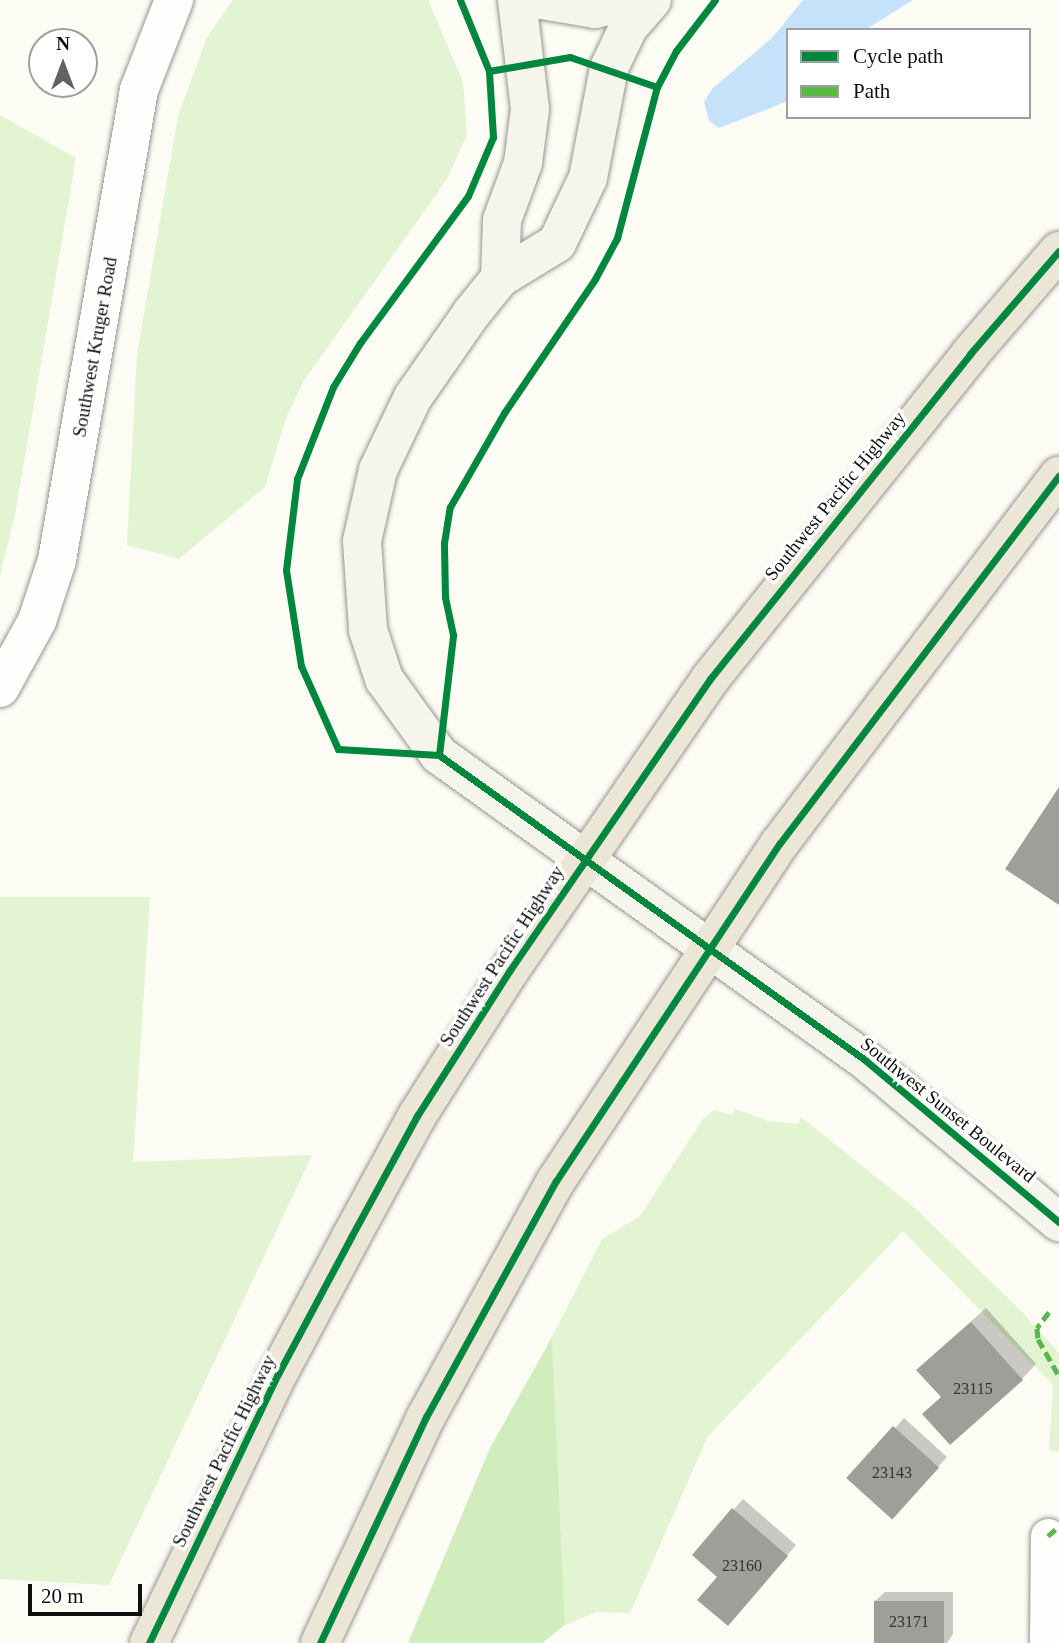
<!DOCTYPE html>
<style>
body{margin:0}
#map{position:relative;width:1059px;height:1643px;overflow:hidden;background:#fcfbf4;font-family:"Times New Roman",serif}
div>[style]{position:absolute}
.green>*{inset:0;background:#e2f4d1}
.forest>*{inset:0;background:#d1edbe}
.water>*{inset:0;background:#c6e2fa}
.shadow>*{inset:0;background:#0003}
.building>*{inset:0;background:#a09e99;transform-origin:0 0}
.roads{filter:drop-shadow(0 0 2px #969592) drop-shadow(0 0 2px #969592)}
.minor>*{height:35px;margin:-17.5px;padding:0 17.5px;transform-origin:17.5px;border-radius:17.5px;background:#fffefd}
.tertiary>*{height:38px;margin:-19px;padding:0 19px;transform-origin:19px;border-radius:19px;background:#fffefd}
.secondary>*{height:38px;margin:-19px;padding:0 19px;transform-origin:19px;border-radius:19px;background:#f5f5eb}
.trunk>*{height:38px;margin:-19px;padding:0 19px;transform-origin:19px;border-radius:19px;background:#ece6d7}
.quiet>*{height:5px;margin-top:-2.5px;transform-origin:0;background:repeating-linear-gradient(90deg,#58b947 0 10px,transparent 0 15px)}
.cycleway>*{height:7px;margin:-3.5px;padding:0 3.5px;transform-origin:3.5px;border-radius:3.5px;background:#00873e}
span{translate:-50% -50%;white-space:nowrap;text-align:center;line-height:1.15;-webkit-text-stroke:7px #fff;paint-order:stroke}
.number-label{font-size:16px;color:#333332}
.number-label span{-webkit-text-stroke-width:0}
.street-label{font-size:19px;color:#0f0f0f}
.legend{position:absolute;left:786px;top:28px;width:245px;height:91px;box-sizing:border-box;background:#fff;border:2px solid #9f9f9f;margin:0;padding:9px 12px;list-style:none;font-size:21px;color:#0f0f0f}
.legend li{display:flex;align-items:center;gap:14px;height:35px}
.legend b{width:35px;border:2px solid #9f9f9f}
.north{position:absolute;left:28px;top:28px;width:70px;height:70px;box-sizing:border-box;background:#fff;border:2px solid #9f9f9f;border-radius:50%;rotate:0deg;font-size:19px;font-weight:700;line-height:28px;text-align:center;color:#0f0f0f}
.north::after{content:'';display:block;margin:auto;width:24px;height:32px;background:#62625f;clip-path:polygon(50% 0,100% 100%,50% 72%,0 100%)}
.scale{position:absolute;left:28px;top:1584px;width:114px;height:32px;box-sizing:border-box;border:4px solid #0f0f0f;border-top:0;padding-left:9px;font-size:21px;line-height:24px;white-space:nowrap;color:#0f0f0f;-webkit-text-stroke:5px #fff;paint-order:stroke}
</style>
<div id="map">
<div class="green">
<div style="clip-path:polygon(233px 0,428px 0,463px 82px,467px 135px,447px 179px,303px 382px,286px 418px,265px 487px,179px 559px,127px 545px,137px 354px,178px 116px,207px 37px)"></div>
<div style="clip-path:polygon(0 115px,76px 158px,15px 515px,0 576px)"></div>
<div style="clip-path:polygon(0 897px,150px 897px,133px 1162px,312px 1155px,109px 1585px,0 1579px)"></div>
<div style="clip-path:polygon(735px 1109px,768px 1121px,798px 1124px,801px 1117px,916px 1209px,1020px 1310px,1059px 1353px,1059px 1452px,1049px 1450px,1053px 1385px,903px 1231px,708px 1436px,630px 1613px,597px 1612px,565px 1625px,552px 1337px,602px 1239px,640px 1216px,703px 1119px,714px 1110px,732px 1115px)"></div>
</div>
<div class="forest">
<div style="clip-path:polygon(552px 1337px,565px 1625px,542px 1643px,408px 1643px,490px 1448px)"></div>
</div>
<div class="water">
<div style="clip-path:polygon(803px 0,913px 0,865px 30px,788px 30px,788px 101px,719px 128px,709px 121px,704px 102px,713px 88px,772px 38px)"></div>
</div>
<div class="shadow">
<div style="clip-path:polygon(986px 1308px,1036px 1364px,1022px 1379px,942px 1396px,933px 1355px)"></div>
<div style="clip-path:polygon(904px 1418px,947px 1457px,901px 1508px,895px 1428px)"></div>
<div style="clip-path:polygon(743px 1499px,796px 1545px,738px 1613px,720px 1576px,694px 1555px)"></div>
<div style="clip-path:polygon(885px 1592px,953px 1592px,953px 1634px,947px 1643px,875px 1643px,875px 1601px)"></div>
</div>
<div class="building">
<div style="clip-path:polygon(1059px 787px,1059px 905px,1005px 869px)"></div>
<div style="clip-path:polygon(971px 1322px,1023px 1380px,950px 1445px,922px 1414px,941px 1397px,916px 1370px)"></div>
<div style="left:893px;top:1426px;width:62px;height:70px;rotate:42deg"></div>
<div style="clip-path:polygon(732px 1508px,788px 1556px,728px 1626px,697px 1600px,717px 1577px,692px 1555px)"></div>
<div style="left:874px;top:1601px;width:70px;height:42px"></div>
</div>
<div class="roads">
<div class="minor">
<div style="left:1047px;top:1643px;width:107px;rotate:-89.5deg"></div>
</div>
<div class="tertiary">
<div style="left:0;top:688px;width:77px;rotate:-61.1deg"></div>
<div style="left:37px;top:621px;width:64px;rotate:-71.8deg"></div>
<div style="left:57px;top:560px;width:477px;rotate:-80.1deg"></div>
<div style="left:139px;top:90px;width:97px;rotate:-68.7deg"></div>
</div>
<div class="secondary">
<div style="left:542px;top:0;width:54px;rotate:9.6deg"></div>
<div style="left:595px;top:9px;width:42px;rotate:-12.4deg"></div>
<div style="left:652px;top:0;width:35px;rotate:131deg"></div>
<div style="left:629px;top:26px;width:47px;rotate:115.5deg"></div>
<div style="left:609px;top:68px;width:112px;rotate:100.8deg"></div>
<div style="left:588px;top:178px;width:72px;rotate:115.5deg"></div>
<div style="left:557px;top:243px;width:67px;rotate:148.4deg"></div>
<div style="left:500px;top:278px;width:46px;rotate:128.9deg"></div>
<div style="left:471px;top:314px;width:101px;rotate:124.9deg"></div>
<div style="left:413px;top:397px;width:81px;rotate:115.6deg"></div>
<div style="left:378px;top:470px;width:73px;rotate:102.7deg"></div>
<div style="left:362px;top:541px;width:89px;rotate:86.1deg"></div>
<div style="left:368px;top:630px;width:52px;rotate:71.9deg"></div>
<div style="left:384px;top:679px;width:94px;rotate:54.1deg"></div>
<div style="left:439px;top:755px;width:524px;rotate:35.6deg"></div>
<div style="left:865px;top:1060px;width:253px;rotate:39.9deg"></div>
<div style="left:500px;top:278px;width:58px;rotate:-88deg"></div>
<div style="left:502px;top:220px;width:61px;rotate:-69.8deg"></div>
<div style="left:523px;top:163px;width:54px;rotate:-82.6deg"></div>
<div style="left:530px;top:109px;width:110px;rotate:-96.8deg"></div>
</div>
<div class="trunk">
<div style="left:149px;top:1643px;width:298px;rotate:-64.4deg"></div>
<div style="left:278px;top:1374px;width:155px;rotate:-61.9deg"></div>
<div style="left:351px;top:1237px;width:138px;rotate:-61.4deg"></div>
<div style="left:417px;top:1116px;width:173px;rotate:-57.5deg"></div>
<div style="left:510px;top:970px;width:353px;rotate:-55.5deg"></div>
<div style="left:710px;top:679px;width:416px;rotate:-51.3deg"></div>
<div style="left:970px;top:354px;width:136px;rotate:-49.2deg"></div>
<div style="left:320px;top:1643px;width:250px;rotate:-64.9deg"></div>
<div style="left:426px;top:1417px;width:269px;rotate:-61.2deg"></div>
<div style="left:556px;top:1181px;width:405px;rotate:-56.5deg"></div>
<div style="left:780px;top:843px;width:461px;rotate:-52.8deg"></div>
</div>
</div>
<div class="quiet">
<div style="left:1049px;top:1312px;width:20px;rotate:127deg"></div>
<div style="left:1037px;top:1328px;width:11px;rotate:85deg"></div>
<div style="left:1038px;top:1339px;width:43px;rotate:60.4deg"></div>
<div style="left:1048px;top:1536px;width:15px;rotate:-42deg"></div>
</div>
<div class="cycleway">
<div style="left:489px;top:71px;width:82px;rotate:-9.8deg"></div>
<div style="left:570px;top:57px;width:92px;rotate:19deg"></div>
<div style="left:439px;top:755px;width:101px;rotate:-176.6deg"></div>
<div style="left:338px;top:749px;width:91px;rotate:-114deg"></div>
<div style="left:301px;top:666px;width:97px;rotate:-98.9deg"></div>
<div style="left:286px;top:570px;width:92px;rotate:-83.1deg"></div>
<div style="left:297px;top:479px;width:99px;rotate:-68.6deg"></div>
<div style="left:333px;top:387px;width:52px;rotate:-58.5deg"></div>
<div style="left:360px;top:343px;width:182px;rotate:-53.7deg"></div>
<div style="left:468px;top:196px;width:64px;rotate:-67deg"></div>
<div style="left:493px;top:137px;width:66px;rotate:-93.5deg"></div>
<div style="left:489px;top:71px;width:77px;rotate:-112.2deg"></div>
<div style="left:439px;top:755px;width:121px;rotate:-83.3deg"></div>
<div style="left:453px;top:635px;width:39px;rotate:-102deg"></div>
<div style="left:445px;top:597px;width:54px;rotate:-91.1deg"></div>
<div style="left:444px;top:543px;width:36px;rotate:-81deg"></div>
<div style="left:450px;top:507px;width:108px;rotate:-60.1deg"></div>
<div style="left:504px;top:413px;width:162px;rotate:-55.8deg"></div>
<div style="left:595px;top:279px;width:47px;rotate:-61.8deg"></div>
<div style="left:617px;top:238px;width:156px;rotate:-75.2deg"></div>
<div style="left:657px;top:87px;width:41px;rotate:-62.2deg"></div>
<div style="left:676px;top:51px;width:64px;rotate:-52.6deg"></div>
<div style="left:439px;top:755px;width:524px;rotate:35.6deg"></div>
<div style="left:865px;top:1060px;width:253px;rotate:39.9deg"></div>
<div style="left:149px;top:1643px;width:298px;rotate:-64.4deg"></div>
<div style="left:278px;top:1374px;width:155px;rotate:-61.9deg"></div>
<div style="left:351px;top:1237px;width:138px;rotate:-61.4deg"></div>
<div style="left:417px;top:1116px;width:173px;rotate:-57.5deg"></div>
<div style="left:510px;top:970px;width:353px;rotate:-55.5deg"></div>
<div style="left:710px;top:679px;width:416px;rotate:-51.3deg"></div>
<div style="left:970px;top:354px;width:136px;rotate:-49.2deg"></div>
<div style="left:320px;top:1643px;width:250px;rotate:-64.9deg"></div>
<div style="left:426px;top:1417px;width:269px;rotate:-61.2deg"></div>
<div style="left:556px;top:1181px;width:405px;rotate:-56.5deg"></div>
<div style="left:780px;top:843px;width:461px;rotate:-52.8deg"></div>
</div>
<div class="number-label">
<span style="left:973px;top:1389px">23115</span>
<span style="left:892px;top:1473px">23143</span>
<span style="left:742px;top:1566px">23160</span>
<span style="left:909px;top:1622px">23171</span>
</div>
<div class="street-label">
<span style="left:95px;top:347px;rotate:-80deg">Southwest Kruger Road</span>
<span style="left:835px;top:496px;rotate:-51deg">Southwest Pacific Highway</span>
<span style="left:502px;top:956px;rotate:-57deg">Southwest Pacific Highway</span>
<span style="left:948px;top:1110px;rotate:39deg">Southwest Sunset Boulevard</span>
<span style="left:224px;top:1451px;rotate:-64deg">Southwest Pacific Highway</span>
</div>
<ul class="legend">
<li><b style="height:9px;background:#00873e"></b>Cycle path</li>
<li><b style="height:9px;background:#58b947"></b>Path</li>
</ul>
<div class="north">N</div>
<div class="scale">20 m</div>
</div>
